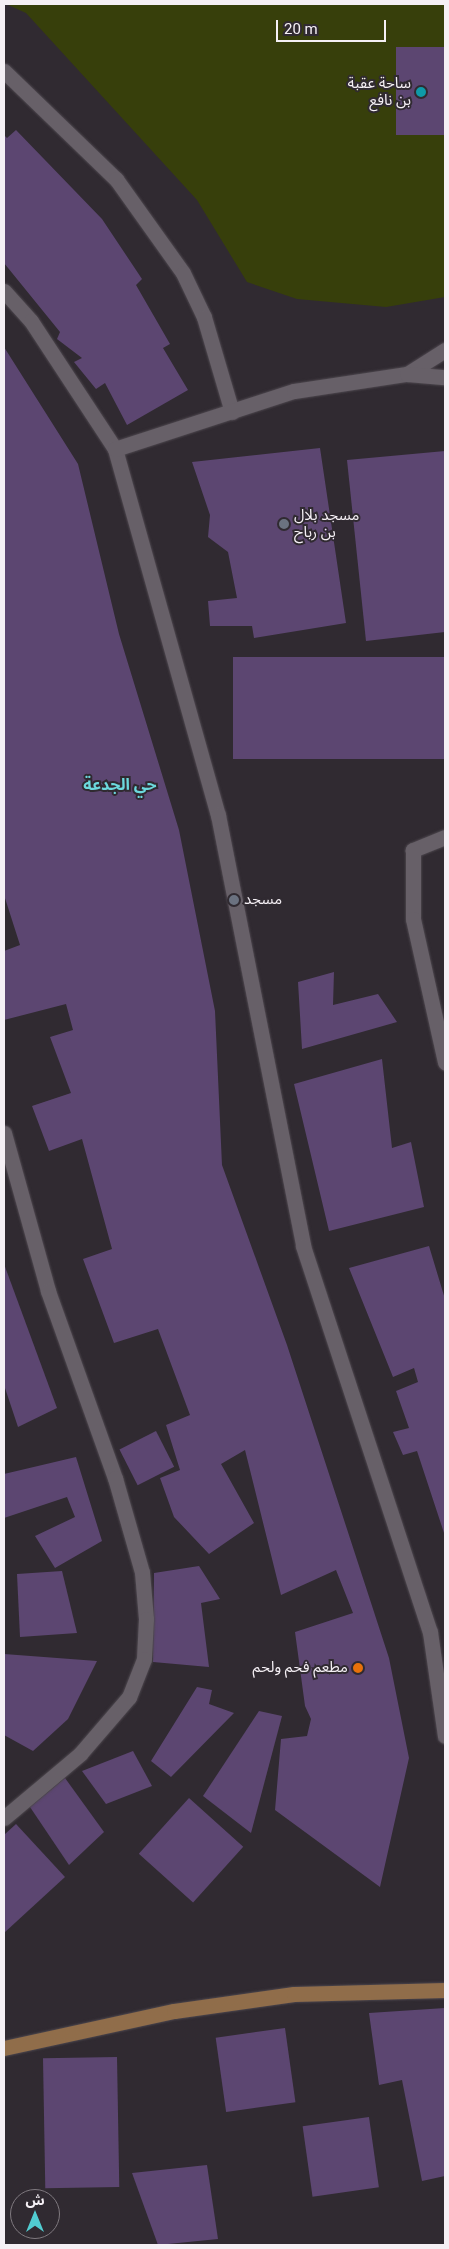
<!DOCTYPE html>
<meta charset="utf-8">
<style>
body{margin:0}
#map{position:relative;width:449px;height:2249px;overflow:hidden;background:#302a31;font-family:Roboto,"Noto Sans Arabic",sans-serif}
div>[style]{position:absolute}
.green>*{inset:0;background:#373f0b}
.building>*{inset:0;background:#5c4671;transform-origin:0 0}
.roads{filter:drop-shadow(0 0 1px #4d474e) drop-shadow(0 0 1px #4d474e)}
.lane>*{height:15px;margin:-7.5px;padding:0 7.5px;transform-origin:7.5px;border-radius:7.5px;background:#676068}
.street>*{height:15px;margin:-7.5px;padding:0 7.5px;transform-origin:7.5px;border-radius:7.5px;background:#676068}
.secondary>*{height:15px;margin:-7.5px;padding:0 7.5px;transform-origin:7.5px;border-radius:7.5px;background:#906d4a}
.dots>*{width:14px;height:14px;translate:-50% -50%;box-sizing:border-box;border:2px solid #302a31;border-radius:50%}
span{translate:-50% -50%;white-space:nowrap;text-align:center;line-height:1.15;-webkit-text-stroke:4px #302a31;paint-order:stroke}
.poi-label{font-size:15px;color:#f5f0f5}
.right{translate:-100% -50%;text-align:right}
.left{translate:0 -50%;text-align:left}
.neighbourhood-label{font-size:16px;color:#6cd9dd;font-weight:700}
.frame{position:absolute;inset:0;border:5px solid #f5f0f5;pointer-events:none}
.north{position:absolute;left:10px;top:2189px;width:50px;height:50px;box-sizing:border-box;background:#302a31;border:1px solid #7f797f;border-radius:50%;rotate:0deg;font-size:14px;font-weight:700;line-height:20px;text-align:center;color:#f5f0f5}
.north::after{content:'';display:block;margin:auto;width:18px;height:22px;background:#51ccd1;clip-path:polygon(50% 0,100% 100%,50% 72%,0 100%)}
.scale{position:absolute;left:276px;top:20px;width:110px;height:22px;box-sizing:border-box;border:2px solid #f5f0f5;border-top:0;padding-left:6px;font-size:15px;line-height:18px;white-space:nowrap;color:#f5f0f5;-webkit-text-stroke:4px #302a31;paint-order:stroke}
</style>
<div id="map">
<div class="green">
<div style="clip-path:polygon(6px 4px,445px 4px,445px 297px,386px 307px,297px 299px,247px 282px,197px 200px,26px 13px)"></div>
</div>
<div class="building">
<div style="left:445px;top:47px;width:88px;height:49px;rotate:90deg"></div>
<div style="clip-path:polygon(16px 130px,102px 219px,142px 279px,136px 285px,170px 344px,163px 348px,188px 390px,127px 425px,105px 383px,96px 389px,74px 362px,82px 358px,57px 339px,60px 332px,4px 263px,4px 135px,7px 138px)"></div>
<div style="clip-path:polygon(4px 347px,78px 464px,119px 634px,179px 830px,215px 1011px,222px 1165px,287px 1345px,389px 1658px,409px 1758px,380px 1887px,275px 1810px,281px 1739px,307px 1736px,311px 1719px,305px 1706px,295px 1632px,353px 1613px,336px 1570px,281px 1595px,245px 1450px,221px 1464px,254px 1523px,209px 1554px,174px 1517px,160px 1478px,180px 1470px,166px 1425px,190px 1415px,158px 1329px,114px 1343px,83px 1259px,112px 1249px,82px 1139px,49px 1151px,32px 1106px,71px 1093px,50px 1037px,73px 1030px,66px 1004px,4px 1020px,4px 951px,20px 945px,4px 895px)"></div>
<div style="clip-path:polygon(320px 448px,346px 623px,254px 638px,252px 626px,210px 626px,208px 601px,237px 598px,228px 552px,208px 537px,210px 515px,192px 462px)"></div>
<div style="clip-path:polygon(445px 451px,445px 632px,366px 641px,347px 460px)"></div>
<div style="left:445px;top:657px;width:102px;height:212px;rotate:90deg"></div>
<div style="clip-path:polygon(334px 972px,333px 1005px,378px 994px,397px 1022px,302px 1049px,298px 982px)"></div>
<div style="clip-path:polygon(382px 1059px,392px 1148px,411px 1142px,424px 1207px,329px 1231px,294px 1084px)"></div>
<div style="clip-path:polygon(429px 1246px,445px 1299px,445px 1536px,417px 1451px,403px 1455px,393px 1432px,409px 1428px,396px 1391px,418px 1382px,414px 1368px,393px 1377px,349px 1268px)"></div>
<div style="clip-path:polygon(4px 1264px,57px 1408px,18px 1427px,4px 1385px)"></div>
<div style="left:156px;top:1431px;width:40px;height:41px;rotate:63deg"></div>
<div style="clip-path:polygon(76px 1457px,102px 1541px,55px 1568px,35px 1536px,75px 1517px,67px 1497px,4px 1518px,4px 1474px)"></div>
<div style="clip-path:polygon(199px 1566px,220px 1599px,201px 1603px,209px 1667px,153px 1662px,154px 1573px)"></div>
<div style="clip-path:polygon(62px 1571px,77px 1633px,20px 1637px,17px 1574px)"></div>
<div style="clip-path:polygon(4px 1654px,97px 1661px,68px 1719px,33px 1751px,4px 1735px)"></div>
<div style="clip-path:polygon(197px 1687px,212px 1690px,209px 1704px,234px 1713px,171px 1777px,151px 1761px)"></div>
<div style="clip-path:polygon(259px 1711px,282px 1716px,251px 1833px,203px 1796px)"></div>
<div style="clip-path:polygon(133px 1751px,152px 1786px,106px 1804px,82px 1771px)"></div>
<div style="clip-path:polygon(65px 1778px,104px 1832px,69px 1865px,30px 1807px)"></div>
<div style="left:189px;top:1798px;width:73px;height:75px;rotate:42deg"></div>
<div style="clip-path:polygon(16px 1824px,65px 1877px,4px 1933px,4px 1835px)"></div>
<div style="clip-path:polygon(445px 2008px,445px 2176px,422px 2181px,402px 2080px,379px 2085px,369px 2013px)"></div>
<div style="left:285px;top:2028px;width:75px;height:70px;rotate:82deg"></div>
<div style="left:117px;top:2057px;width:130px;height:74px;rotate:89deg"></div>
<div style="left:369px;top:2117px;width:71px;height:67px;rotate:82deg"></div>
<div style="clip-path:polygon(207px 2165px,218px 2239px,158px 2245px,132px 2173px)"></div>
</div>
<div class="roads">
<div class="lane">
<div style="left:445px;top:837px;width:35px;rotate:158deg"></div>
<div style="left:413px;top:850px;width:69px;rotate:90deg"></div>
<div style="left:413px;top:919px;width:147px;rotate:77.4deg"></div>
</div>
<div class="street">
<div style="left:4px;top:71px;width:156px;rotate:44deg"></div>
<div style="left:116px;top:179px;width:115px;rotate:54.5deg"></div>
<div style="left:183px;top:273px;width:49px;rotate:64.5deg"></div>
<div style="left:204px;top:317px;width:99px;rotate:73.6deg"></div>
<div style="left:4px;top:291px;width:40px;rotate:48deg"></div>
<div style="left:31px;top:321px;width:153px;rotate:56.7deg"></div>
<div style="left:115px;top:449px;width:380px;rotate:74.3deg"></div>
<div style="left:218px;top:815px;width:439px;rotate:78.8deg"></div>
<div style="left:303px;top:1246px;width:406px;rotate:71.8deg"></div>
<div style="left:430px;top:1632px;width:105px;rotate:81.8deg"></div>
<div style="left:407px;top:374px;width:45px;rotate:-32.3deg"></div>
<div style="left:115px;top:449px;width:188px;rotate:-18deg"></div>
<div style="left:294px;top:391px;width:114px;rotate:-8.6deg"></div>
<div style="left:407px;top:374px;width:38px;rotate:5deg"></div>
<div style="left:4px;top:1133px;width:164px;rotate:74.4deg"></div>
<div style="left:48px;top:1291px;width:199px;rotate:70.3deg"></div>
<div style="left:115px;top:1478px;width:98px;rotate:74deg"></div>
<div style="left:142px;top:1572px;width:47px;rotate:85.1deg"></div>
<div style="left:146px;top:1619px;width:40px;rotate:92.9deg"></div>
<div style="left:144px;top:1659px;width:41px;rotate:111.5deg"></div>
<div style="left:129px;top:1697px;width:75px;rotate:130.7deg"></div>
<div style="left:80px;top:1754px;width:99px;rotate:139.9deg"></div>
</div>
<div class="secondary">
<div style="left:4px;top:2048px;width:174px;rotate:-12.3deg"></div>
<div style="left:174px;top:2011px;width:121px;rotate:-8.1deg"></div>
<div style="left:294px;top:1994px;width:151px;rotate:-1.5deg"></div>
</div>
</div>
<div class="dots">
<div style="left:421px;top:92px;background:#0f9aa8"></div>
<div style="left:284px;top:524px;background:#6b7280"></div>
<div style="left:234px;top:900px;background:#6b7280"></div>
<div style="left:358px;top:1668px;background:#e8710a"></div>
</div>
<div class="poi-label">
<span class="right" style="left:411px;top:92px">ساحة عقبة<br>بن نافع</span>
<span class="left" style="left:294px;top:524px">مسجد بلال<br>بن رباح</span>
<span class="left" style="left:244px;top:900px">مسجد</span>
<span class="right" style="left:348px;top:1668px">مطعم فحم ولحم</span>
</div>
<div class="neighbourhood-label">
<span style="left:120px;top:785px">حي الجدعة</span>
</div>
<div class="frame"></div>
<div class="north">ش</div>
<div class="scale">20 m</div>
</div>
